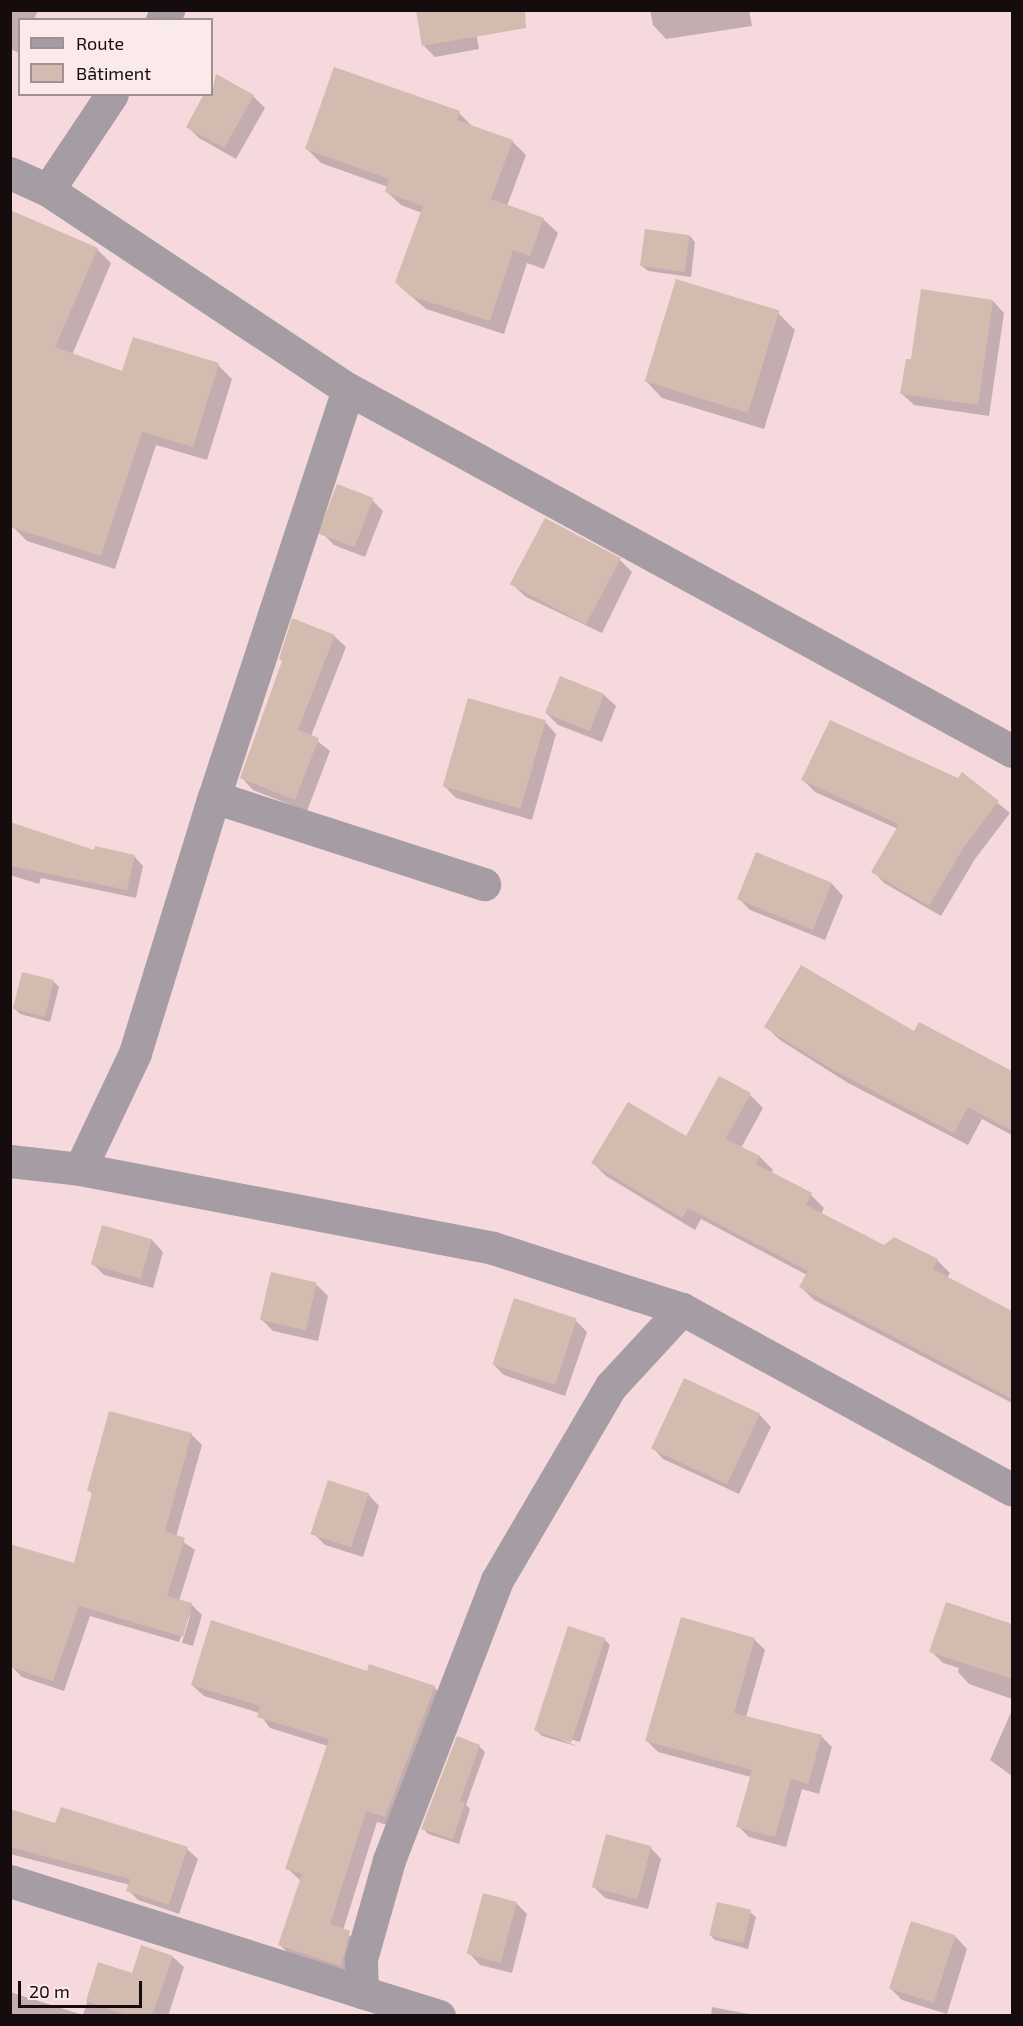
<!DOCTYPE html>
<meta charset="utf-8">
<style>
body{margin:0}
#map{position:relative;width:1023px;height:2026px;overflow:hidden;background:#f6d9dc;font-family:"Exo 2",sans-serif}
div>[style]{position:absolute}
.shadow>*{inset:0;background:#0003}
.building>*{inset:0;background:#d3bbaf;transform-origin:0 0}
.minor>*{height:33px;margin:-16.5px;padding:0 16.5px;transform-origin:16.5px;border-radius:16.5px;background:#a69ca3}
span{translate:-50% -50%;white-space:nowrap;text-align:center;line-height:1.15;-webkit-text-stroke:4.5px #fbeaeb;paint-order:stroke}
.frame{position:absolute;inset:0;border:12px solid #160c0d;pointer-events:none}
.legend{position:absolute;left:18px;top:18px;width:195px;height:78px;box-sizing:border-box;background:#fbeaeb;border:2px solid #9f9192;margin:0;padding:8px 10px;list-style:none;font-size:18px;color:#160c0d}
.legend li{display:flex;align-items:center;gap:12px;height:30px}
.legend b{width:30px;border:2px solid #9f9192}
.scale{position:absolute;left:18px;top:1981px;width:124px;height:27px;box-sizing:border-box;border:3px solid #160c0d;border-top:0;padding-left:8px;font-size:18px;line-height:21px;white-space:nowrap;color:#160c0d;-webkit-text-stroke:4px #fbeaeb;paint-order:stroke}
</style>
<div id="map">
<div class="shadow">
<div style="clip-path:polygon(10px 10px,38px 10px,34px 20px,20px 20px,20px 53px,10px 49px)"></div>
<div style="clip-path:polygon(472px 10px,479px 49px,435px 57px,424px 46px)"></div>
<div style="clip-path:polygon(650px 10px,749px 10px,752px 26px,666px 39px,653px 25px)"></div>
<div style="clip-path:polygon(216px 76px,253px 96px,265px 108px,236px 159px,199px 138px,188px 127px,212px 94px)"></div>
<div style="clip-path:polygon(459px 113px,473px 127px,512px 141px,526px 155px,507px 206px,543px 219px,558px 233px,544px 269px,527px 263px,504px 334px,426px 309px,411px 296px,422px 213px,401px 205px,386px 191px,388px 187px,321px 163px,307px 149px)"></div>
<div style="clip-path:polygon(690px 236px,695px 242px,691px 277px,648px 271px,642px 266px)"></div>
<div style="clip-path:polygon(97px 249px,111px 263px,72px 355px,123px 373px,218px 365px,232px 379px,207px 460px,156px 445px,115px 569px,27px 541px,13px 527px,10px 393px)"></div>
<div style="clip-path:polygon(677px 281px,778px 313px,795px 330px,764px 429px,662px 398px,646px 381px)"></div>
<div style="clip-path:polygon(993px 301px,1004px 313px,989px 416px,914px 405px,902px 394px,912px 361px)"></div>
<div style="clip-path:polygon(372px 500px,383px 511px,365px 557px,334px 545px,322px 533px)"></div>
<div style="clip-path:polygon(620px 560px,632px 572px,602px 633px,526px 597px,514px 586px)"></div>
<div style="clip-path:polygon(334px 636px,346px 647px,311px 736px,330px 751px,307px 811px,253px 790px,242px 778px)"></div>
<div style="clip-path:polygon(604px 695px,616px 706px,602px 742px,558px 725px,546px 713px)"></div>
<div style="clip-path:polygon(545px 722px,556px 734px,532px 820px,456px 798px,444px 786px)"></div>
<div style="clip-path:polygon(962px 774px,1010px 813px,975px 859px,941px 916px,884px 883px,873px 871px,898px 829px,815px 792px,803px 780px,958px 779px)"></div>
<div style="clip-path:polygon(10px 824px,96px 852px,134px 856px,143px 866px,136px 898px,41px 878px,39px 884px,10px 875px)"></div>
<div style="clip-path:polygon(757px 854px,832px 884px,843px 896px,825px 940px,750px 910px,739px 899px)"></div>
<div style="clip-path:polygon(53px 981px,59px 987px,50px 1022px,20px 1014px,15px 1009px)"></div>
<div style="clip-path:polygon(919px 1024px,1012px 1072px,1012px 1135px,982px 1119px,968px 1145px,848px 1083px,780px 1040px,766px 1027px,915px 1033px)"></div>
<div style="clip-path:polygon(719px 1078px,750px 1095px,763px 1108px,741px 1148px,760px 1157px,773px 1170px,771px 1173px,811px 1195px,824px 1208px,821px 1214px,884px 1247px,937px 1260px,950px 1273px,947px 1278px,1012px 1313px,1012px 1403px,814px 1300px,801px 1287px,807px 1275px,701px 1219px,695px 1230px,606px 1176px,593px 1163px,686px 1138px)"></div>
<div style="clip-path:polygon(152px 1240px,163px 1252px,153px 1288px,104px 1275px,93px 1264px)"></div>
<div style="clip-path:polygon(317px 1285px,328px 1296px,318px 1341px,273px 1331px,261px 1319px)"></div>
<div style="clip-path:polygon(576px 1321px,587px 1332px,565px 1396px,504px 1375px,493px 1364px)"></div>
<div style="clip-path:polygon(684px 1380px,760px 1415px,771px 1427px,739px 1494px,663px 1459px,652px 1447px)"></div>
<div style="clip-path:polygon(191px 1434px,202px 1445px,176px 1537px,195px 1550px,179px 1601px,191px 1604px,202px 1615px,193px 1646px,182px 1643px,192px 1609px,179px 1642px,90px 1616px,64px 1691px,22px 1677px,11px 1666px,75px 1565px,93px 1495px,89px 1490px)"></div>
<div style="clip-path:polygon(368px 1494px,379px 1506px,363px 1557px,325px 1545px,313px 1533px)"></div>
<div style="clip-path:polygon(947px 1603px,1012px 1625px,1012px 1699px,969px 1684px,958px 1672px,959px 1668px,943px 1663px,931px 1651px)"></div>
<div style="clip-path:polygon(604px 1639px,610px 1645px,580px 1742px,541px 1731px,579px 1747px,542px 1736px,537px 1731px)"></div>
<div style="clip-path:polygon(754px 1639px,765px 1650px,746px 1717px,821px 1736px,832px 1747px,819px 1794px,802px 1789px,786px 1847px,749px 1837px,738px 1826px,751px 1777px,658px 1752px,647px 1741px)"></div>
<div style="clip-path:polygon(368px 1673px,434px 1687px,446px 1699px,397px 1828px,377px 1822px,343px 1930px,360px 1944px,352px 1976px,292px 1957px,280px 1945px,301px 1881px,287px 1868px,328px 1746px,270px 1728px,259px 1713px,204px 1696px,192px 1685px)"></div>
<div style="clip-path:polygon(1012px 1710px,1012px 1776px,990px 1760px)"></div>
<div style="clip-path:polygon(479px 1746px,485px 1752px,466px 1805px,470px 1809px,459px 1844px,428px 1834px,423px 1828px)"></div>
<div style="clip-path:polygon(10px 1811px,55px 1825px,187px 1849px,198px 1859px,179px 1914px,138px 1900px,128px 1890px,130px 1885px,10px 1854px)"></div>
<div style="clip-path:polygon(650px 1847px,661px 1859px,648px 1909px,605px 1898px,594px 1887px)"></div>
<div style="clip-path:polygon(516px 1903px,527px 1914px,512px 1973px,480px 1965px,469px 1953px)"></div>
<div style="clip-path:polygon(750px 1912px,756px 1917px,748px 1949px,715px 1940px,710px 1935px)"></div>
<div style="clip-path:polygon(956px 1937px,967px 1949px,947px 2014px,902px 2000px,891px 1989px)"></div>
<div style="clip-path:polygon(142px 1947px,174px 1958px,184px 1967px,168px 2016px,10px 2016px,10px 1992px,83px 2015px,99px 1964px,133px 1974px)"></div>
<div style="clip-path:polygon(712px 2007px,759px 2016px,711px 2016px)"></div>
</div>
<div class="building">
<div style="clip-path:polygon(416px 10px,525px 10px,526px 28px,422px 46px)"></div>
<div style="clip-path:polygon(334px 67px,460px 111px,457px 120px,513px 140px,491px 199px,544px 218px,530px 256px,513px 250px,490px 321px,410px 296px,395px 282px,423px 206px,385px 192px,389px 179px,305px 149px)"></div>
<div style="clip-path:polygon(216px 74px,254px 95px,224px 148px,186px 127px,204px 94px,212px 94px)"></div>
<div style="clip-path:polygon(10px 210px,98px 248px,55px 347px,122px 371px,133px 337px,219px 363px,193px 447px,142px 432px,101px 556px,10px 527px)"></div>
<div style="left:645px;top:229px;width:45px;height:37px;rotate:8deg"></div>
<div style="left:676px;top:279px;width:108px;height:107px;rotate:17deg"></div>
<div style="clip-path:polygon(921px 289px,993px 300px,978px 405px,900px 394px,906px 359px,911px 359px)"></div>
<div style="left:337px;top:484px;width:39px;height:53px;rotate:21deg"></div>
<div style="left:545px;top:518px;width:86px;height:75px;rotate:28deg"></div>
<div style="clip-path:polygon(292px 618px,335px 635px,298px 730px,319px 738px,295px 800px,240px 778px,282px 661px,279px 659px)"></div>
<div style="left:560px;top:676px;width:48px;height:40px;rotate:22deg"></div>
<div style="left:468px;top:698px;width:81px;height:92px;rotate:16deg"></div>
<div style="clip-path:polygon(830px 720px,958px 778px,962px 772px,999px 801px,964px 847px,929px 906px,871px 872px,899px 824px,801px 780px)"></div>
<div style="clip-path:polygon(10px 822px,94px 850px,95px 846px,135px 855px,127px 890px,10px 866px)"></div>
<div style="left:756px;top:852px;width:82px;height:51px;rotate:22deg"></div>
<div style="clip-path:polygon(801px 965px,914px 1031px,919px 1022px,1012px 1071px,1012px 1131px,968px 1107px,954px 1133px,833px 1070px,764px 1027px)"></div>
<div style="left:22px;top:972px;width:33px;height:38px;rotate:14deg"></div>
<div style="clip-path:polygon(719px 1076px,751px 1093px,726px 1139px,760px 1156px,756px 1164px,812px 1193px,806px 1205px,884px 1245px,894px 1237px,938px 1259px,933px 1269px,1012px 1311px,1012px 1399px,799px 1287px,808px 1271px,688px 1208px,682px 1218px,591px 1163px,628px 1102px,686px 1136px)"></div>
<div style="left:102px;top:1225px;width:52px;height:41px;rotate:16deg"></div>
<div style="left:271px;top:1272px;width:47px;height:49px;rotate:13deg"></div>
<div style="left:514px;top:1298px;width:66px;height:70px;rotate:18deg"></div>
<div style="left:684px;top:1378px;width:84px;height:78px;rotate:25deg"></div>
<div style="clip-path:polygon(109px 1411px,192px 1433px,165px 1531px,185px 1538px,167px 1596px,192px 1603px,183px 1637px,79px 1606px,53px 1681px,10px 1667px,10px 1544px,74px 1563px,92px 1492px,87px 1491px)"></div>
<div style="left:328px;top:1480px;width:43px;height:57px;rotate:18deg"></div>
<div style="clip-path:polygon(946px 1602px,1012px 1624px,1012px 1679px,929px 1652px)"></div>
<div style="clip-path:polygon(681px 1617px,755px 1638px,734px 1713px,822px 1735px,808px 1784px,791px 1779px,775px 1837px,736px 1827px,752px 1770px,645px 1741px)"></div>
<div style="clip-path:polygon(211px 1620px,367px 1671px,369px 1664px,435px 1686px,385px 1817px,366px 1811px,330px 1924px,350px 1931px,341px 1966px,278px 1945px,302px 1874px,285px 1869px,329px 1739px,257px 1717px,260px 1706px,191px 1685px)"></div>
<div style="left:568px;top:1626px;width:39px;height:110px;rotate:18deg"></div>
<div style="clip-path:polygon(457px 1736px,480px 1745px,460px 1801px,465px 1802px,453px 1839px,421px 1829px)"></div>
<div style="clip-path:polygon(61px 1807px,188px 1847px,169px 1905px,126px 1891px,130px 1879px,10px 1847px,10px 1809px,55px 1823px)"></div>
<div style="left:606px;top:1834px;width:47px;height:55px;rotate:15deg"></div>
<div style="left:483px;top:1893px;width:35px;height:63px;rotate:15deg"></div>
<div style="left:717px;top:1902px;width:35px;height:34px;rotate:13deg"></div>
<div style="left:911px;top:1921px;width:47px;height:71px;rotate:18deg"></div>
<div style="clip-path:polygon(141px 1945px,173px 1956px,152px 2016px,130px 2016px,86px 2001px,98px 1962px,132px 1973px)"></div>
</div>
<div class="minor">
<div style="left:162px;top:20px;width:12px;rotate:-59deg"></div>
<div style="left:10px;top:173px;width:42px;rotate:24.1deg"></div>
<div style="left:48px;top:190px;width:360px;rotate:33.6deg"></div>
<div style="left:348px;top:389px;width:756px;rotate:28.6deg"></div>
<div style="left:48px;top:190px;width:115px;rotate:-56.3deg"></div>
<div style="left:214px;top:797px;width:284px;rotate:17.9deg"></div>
<div style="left:10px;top:1161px;width:70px;rotate:6.5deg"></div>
<div style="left:80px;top:1169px;width:420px;rotate:10.8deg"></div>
<div style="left:493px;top:1248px;width:152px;rotate:18deg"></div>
<div style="left:638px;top:1295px;width:46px;rotate:17.7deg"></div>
<div style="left:682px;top:1309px;width:376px;rotate:28.7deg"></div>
<div style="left:80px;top:1169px;width:128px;rotate:-64.6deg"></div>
<div style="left:135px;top:1053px;width:268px;rotate:-72.9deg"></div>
<div style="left:214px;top:797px;width:429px;rotate:-71.8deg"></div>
<div style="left:10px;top:1881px;width:369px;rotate:17.5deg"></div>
<div style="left:439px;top:2016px;width:81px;rotate:-162.7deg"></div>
<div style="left:362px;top:1992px;width:33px;rotate:-92deg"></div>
<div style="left:361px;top:1959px;width:103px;rotate:-74.2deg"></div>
<div style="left:389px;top:1860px;width:300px;rotate:-68.9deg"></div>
<div style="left:497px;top:1580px;width:225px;rotate:-59.6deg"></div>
<div style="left:611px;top:1386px;width:105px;rotate:-47.3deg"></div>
</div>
<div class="frame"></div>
<ul class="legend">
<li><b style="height:8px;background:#a69ca3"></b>Route</li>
<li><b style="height:16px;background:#d3bbaf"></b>Bâtiment</li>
</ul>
<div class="scale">20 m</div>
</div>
